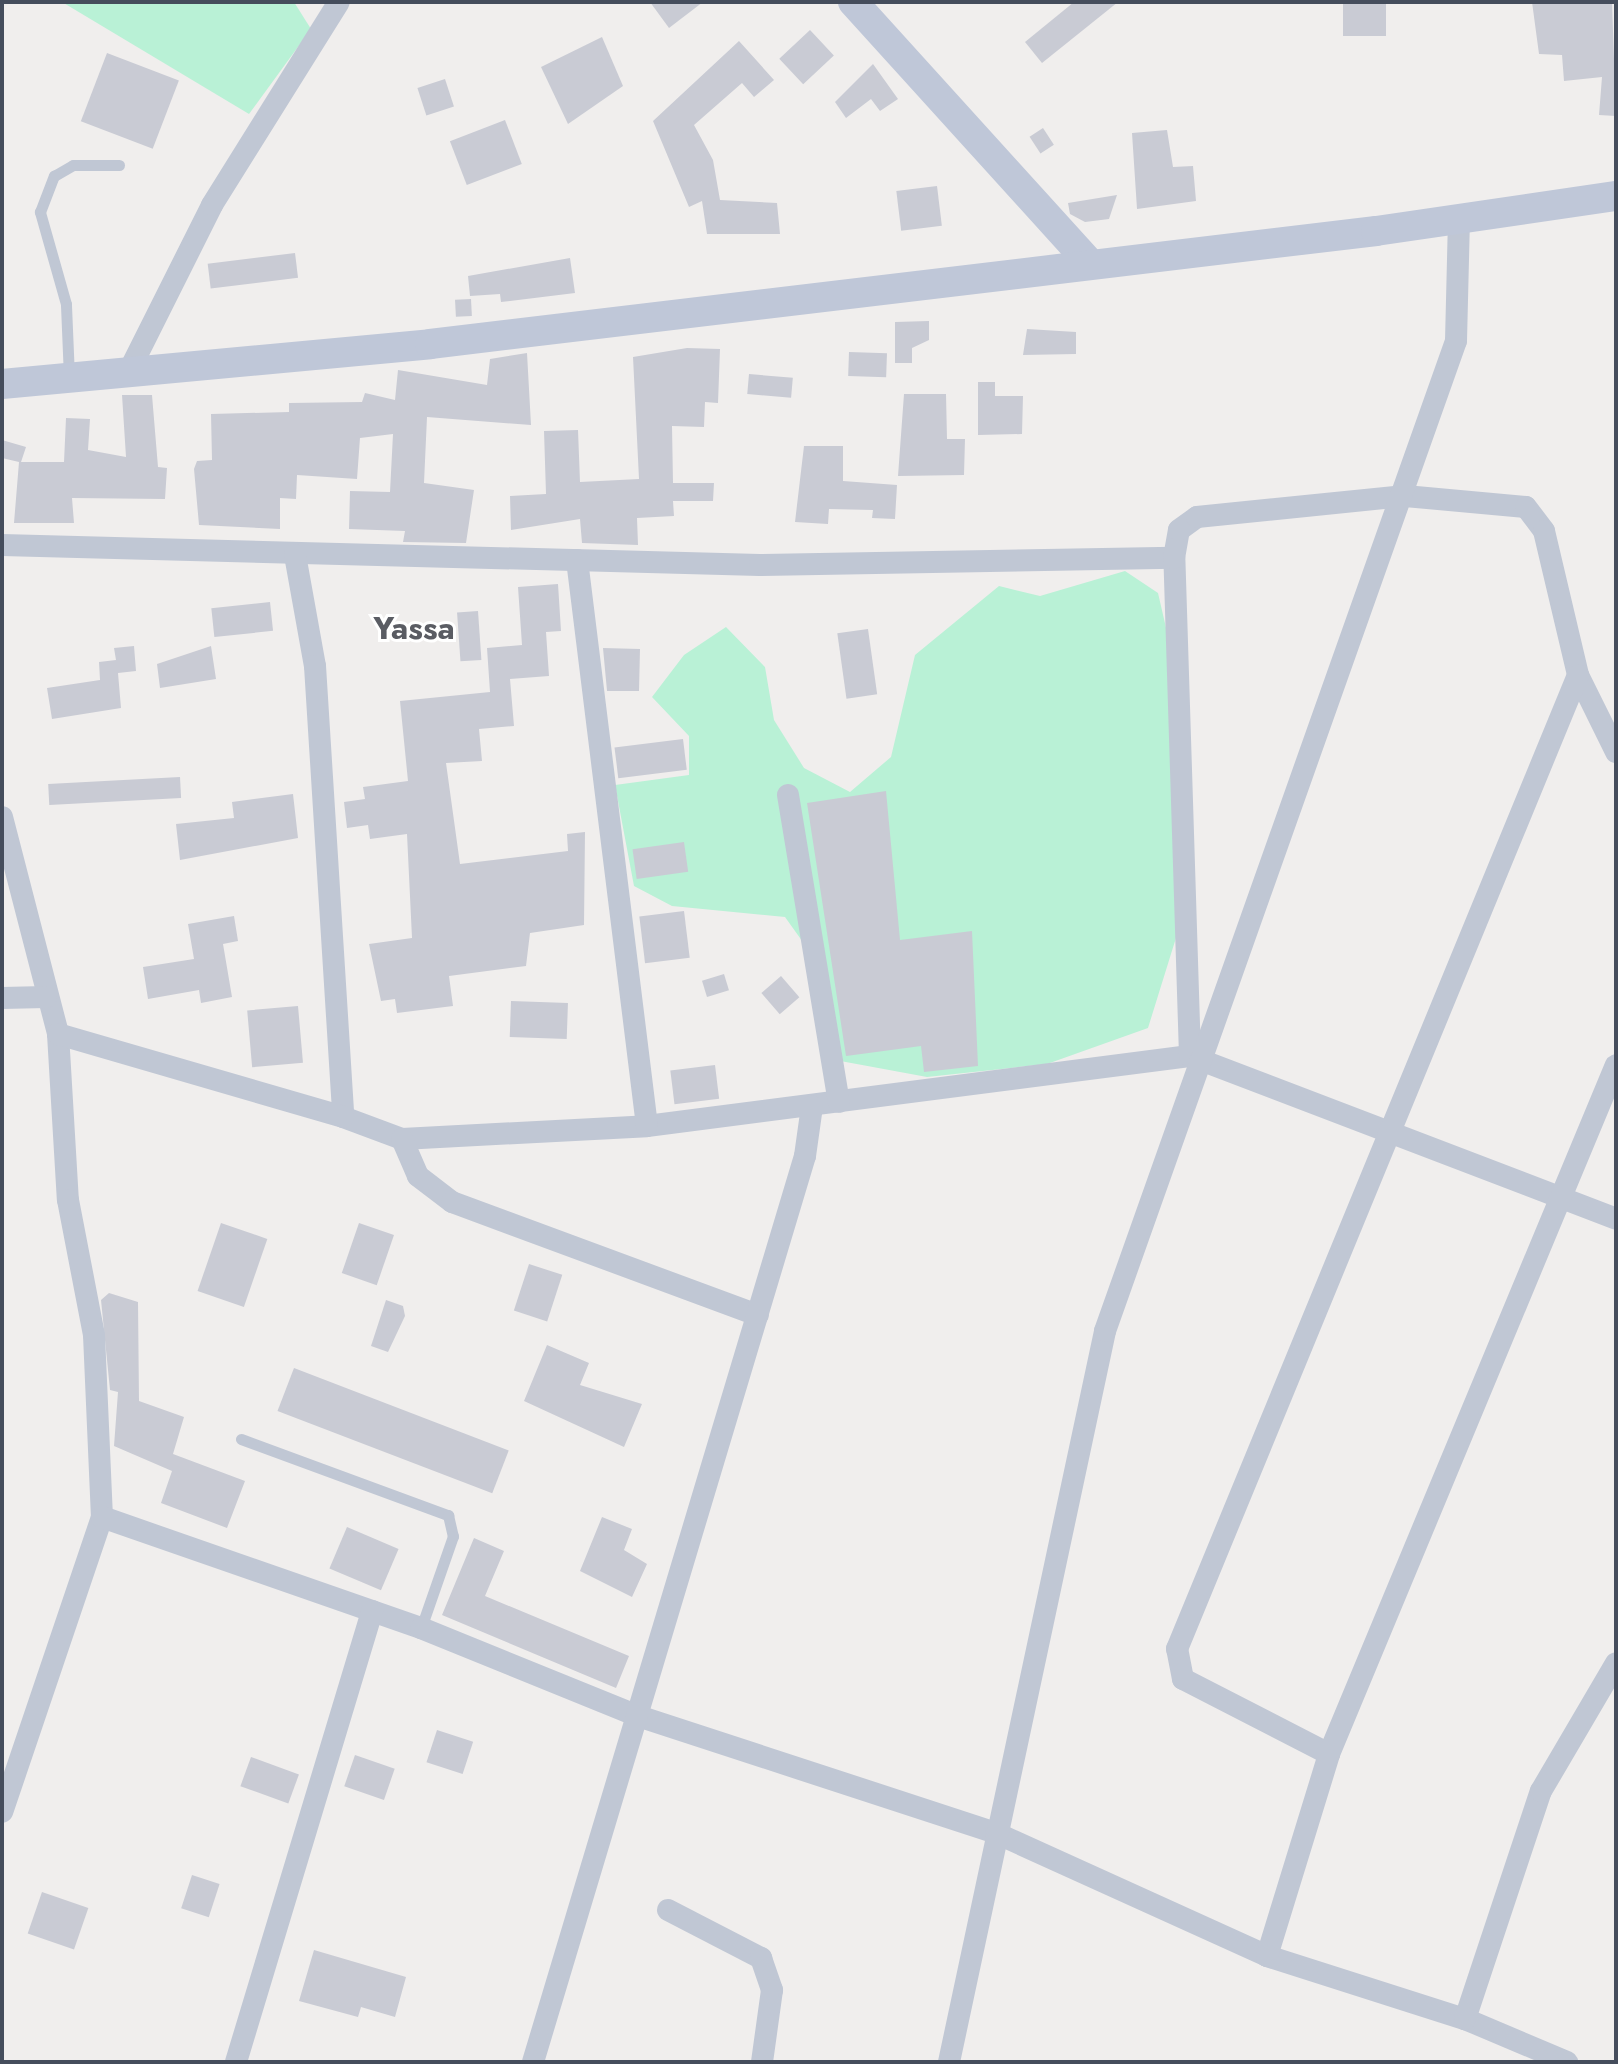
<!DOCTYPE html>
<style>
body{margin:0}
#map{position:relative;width:1618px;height:2064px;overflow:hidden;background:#f0eeed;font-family:Jost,sans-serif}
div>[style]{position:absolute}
.green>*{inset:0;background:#b9f1d6}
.building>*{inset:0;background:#c9cbd4;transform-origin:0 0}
.lane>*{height:11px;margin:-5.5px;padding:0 5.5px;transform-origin:5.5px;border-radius:5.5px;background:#c0c7d4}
.street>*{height:22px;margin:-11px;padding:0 11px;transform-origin:11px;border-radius:11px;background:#c0c7d4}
.secondary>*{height:30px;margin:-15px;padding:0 15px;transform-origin:15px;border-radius:15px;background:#bfc7d8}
span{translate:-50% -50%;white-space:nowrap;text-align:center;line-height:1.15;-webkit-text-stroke:6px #fff;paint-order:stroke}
.district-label{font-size:32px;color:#5a5c63;font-weight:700}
.frame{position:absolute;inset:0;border:4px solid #454d5c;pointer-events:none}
</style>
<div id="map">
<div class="green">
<div style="clip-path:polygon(62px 2px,294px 2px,311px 29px,249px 114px)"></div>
<div style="clip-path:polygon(1125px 571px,1158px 593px,1173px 658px,1180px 925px,1148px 1028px,1047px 1064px,927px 1077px,835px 1060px,815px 959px,785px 917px,672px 906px,634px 886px,615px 785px,689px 775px,689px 736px,652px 697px,684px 655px,726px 627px,765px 667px,774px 720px,804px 768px,850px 792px,891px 757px,915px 655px,999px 586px,1040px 596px)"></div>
</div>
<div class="building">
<div style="clip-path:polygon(650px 2px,703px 2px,669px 28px)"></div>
<div style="clip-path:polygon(1074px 2px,1118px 2px,1042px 63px,1025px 42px)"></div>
<div style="left:1343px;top:2px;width:43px;height:34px"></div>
<div style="clip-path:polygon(1532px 2px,1612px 2px,1616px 116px,1599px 115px,1602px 77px,1564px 81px,1562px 55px,1539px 54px)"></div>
<div style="left:810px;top:30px;width:35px;height:42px;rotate:47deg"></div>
<div style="clip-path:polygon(602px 37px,623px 86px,568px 124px,541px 67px)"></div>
<div style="clip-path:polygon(739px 41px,774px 80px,754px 97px,742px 83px,694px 125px,713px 160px,720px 200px,777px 203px,780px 234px,707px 234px,702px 201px,689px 207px,653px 121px)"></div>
<div style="left:107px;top:53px;width:77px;height:73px;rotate:21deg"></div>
<div style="clip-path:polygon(873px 64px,898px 99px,880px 111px,871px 99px,846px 118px,835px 102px)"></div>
<div style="left:445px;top:79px;width:29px;height:29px;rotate:72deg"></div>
<div style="left:505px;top:120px;width:47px;height:59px;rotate:69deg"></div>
<div style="left:1043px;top:128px;width:20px;height:16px;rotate:57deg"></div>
<div style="clip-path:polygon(1167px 130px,1173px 167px,1193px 166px,1196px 201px,1137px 209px,1132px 133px)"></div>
<div style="left:937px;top:186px;width:40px;height:41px;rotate:83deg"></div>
<div style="clip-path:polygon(1117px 195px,1109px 219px,1085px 222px,1070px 214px,1068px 203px)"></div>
<div style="left:295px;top:253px;width:25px;height:88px;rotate:83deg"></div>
<div style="clip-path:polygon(570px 258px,575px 293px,501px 302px,500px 294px,470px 296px,468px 276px)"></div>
<div style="left:471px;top:299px;width:17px;height:16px;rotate:87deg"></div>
<div style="clip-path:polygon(929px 321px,929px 340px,912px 348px,912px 363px,895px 363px,895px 322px)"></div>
<div style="clip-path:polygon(1027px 329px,1076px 332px,1076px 354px,1023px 355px)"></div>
<div style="clip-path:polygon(687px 348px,720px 349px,718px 403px,705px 402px,704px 427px,672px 426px,673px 483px,714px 483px,713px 501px,673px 501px,674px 516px,637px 518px,638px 545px,582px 543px,580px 519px,511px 530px,510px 496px,546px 494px,544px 431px,578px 430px,580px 482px,639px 479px,633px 357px)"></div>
<div style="left:849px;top:352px;width:38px;height:24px;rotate:2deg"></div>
<div style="clip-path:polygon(527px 353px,531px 425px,427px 417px,424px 483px,474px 490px,466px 543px,403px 542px,405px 531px,349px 529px,350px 491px,390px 492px,393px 434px,360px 438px,357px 479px,297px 475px,296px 499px,280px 498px,280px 529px,199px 525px,194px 469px,197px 461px,212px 460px,211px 414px,289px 412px,289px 403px,362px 402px,365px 393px,395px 400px,398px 370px,487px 385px,490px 359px)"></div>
<div style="left:749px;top:374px;width:44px;height:20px;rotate:5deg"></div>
<div style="clip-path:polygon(978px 382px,995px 382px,995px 396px,1023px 396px,1022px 434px,978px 435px)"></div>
<div style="clip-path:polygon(904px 394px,946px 394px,947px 439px,965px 439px,964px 475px,898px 476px)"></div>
<div style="clip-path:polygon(122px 395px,152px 395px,158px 467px,167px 468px,165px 499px,72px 498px,74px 523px,14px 523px,19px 462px,2px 458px,2px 440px,26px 447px,21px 462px,64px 462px,66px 418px,90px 419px,88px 450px,126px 457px)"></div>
<div style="clip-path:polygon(804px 446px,843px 446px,843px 481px,897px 485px,895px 519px,872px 518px,873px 510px,829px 509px,828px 524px,795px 522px)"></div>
<div style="clip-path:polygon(558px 584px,561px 631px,546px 632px,549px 676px,510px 679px,514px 726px,479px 729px,482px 761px,446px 763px,460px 864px,568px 851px,567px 834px,585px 832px,584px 925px,530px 933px,526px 966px,449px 976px,453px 1006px,397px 1013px,395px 999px,381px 1001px,369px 944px,412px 938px,407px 834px,370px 839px,368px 825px,347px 828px,344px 802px,365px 799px,363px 787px,408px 781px,400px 701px,490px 692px,487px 648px,522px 645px,518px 587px)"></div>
<div style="left:270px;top:602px;width:29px;height:59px;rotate:84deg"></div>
<div style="left:478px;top:611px;width:49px;height:21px;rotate:86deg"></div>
<div style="left:868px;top:629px;width:66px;height:31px;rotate:82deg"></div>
<div style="clip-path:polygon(134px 646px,136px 671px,118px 673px,121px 708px,52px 719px,47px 688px,100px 680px,99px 662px,116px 660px,114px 648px)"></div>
<div style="clip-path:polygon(211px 646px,216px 679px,160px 688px,157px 664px)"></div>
<div style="clip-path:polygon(603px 648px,640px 649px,639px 691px,607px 691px)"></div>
<div style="left:683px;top:739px;width:31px;height:69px;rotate:83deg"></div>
<div style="left:180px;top:777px;width:21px;height:132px;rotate:87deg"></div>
<div style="clip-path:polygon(886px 791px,900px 940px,972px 931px,978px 1066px,924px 1072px,921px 1046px,846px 1056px,807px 803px)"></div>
<div style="clip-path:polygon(293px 794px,298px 838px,180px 860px,176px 824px,234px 818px,232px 802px)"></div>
<div style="left:684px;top:842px;width:30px;height:52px;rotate:82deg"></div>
<div style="left:684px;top:911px;width:47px;height:45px;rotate:83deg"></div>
<div style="clip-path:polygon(234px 916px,238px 941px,223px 944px,232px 997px,201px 1003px,199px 990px,148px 999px,143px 967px,194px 959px,188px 924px)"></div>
<div style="left:724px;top:974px;width:17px;height:23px;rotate:73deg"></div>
<div style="left:781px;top:976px;width:28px;height:26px;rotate:49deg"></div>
<div style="left:511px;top:1001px;width:57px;height:36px;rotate:2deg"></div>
<div style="left:298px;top:1006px;width:57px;height:51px;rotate:85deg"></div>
<div style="left:715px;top:1065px;width:34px;height:45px;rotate:83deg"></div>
<div style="left:221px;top:1223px;width:49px;height:72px;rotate:19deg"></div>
<div style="left:359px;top:1223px;width:37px;height:53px;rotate:19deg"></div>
<div style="left:529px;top:1264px;width:35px;height:49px;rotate:18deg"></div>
<div style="clip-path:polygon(109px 1293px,138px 1302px,139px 1401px,184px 1417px,173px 1454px,245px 1481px,227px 1528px,161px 1503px,172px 1471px,114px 1446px,118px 1392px,110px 1390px,101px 1300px)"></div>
<div style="clip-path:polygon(386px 1300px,403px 1306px,405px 1316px,388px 1352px,371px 1346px)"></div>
<div style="clip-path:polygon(547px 1345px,589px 1363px,580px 1385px,642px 1404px,624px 1447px,524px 1401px)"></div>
<div style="left:294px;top:1368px;width:230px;height:46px;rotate:21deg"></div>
<div style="clip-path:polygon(602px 1517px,632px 1529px,624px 1550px,647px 1564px,632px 1597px,580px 1571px)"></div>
<div style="left:347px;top:1527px;width:56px;height:45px;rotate:23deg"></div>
<div style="clip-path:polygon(474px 1538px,504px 1551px,485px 1596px,629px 1656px,616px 1688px,442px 1615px)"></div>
<div style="left:437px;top:1730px;width:38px;height:34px;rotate:18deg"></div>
<div style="left:355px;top:1755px;width:42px;height:33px;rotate:19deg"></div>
<div style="left:251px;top:1757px;width:51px;height:31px;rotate:20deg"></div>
<div style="left:192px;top:1875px;width:29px;height:35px;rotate:18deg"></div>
<div style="left:42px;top:1892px;width:49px;height:44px;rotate:19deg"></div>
<div style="clip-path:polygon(314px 1950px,406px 1977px,395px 2017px,361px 2007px,358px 2017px,299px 2001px)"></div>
</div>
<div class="lane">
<div style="left:69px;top:377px;width:73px;rotate:-92.4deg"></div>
<div style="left:66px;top:304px;width:96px;rotate:-105.8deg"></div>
<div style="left:40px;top:212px;width:39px;rotate:-69deg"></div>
<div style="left:54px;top:176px;width:22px;rotate:-30deg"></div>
<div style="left:73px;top:165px;width:46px"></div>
<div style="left:241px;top:1439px;width:221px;rotate:20.2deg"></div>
<div style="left:448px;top:1515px;width:22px;rotate:77deg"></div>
<div style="left:453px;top:1536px;width:97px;rotate:109.2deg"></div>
</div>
<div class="street">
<div style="left:127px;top:375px;width:190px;rotate:-63.4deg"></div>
<div style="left:212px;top:205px;width:239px;rotate:-58deg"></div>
<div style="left:2px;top:545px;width:758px;rotate:1.51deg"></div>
<div style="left:760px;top:565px;width:414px;rotate:-1deg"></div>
<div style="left:295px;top:555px;width:113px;rotate:79.8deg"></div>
<div style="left:315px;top:666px;width:452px;rotate:86.4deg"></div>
<div style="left:343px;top:1117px;width:63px;rotate:20.4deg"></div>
<div style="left:402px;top:1139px;width:245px;rotate:-3deg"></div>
<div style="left:647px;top:1126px;width:547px;rotate:-7.35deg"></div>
<div style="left:1190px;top:1056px;width:456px;rotate:20.9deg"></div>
<div style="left:577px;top:560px;width:570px;rotate:82.95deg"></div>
<div style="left:788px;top:795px;width:311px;rotate:80.6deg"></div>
<div style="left:2px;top:817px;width:224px;rotate:75.5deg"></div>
<div style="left:58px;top:1034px;width:166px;rotate:86.6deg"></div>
<div style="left:68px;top:1200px;width:137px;rotate:79.1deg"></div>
<div style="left:94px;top:1335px;width:182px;rotate:87.5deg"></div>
<div style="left:102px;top:1517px;width:311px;rotate:108.7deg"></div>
<div style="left:2px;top:998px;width:44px;rotate:-1.3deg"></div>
<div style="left:58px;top:1034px;width:297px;rotate:16.2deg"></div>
<div style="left:1190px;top:1056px;width:498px;rotate:-91.8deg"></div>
<div style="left:1174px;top:558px;width:28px;rotate:-80deg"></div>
<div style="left:1179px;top:530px;width:22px;rotate:-36deg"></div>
<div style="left:1197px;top:517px;width:209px;rotate:-5.8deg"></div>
<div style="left:1405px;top:496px;width:121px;rotate:5.2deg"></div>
<div style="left:1526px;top:507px;width:30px;rotate:53deg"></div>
<div style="left:1544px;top:531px;width:148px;rotate:76.7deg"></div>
<div style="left:1578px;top:675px;width:86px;rotate:63.7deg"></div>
<div style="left:402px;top:1139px;width:40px;rotate:66.6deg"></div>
<div style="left:418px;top:1176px;width:43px;rotate:37.4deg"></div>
<div style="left:452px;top:1202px;width:326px;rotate:20.3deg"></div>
<div style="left:102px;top:1517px;width:338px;rotate:19.2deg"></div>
<div style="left:421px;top:1628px;width:234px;rotate:22.1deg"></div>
<div style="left:638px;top:1716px;width:377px;rotate:18.1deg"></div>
<div style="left:996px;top:1833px;width:298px;rotate:24.4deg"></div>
<div style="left:1267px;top:1956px;width:208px;rotate:17.7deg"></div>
<div style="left:1465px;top:2019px;width:111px;rotate:22.9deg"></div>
<div style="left:1329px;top:1754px;width:164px;rotate:-152.8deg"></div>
<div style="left:1183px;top:1679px;width:31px;rotate:-101deg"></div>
<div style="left:1177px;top:1649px;width:1053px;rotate:-67.62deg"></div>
<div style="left:668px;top:1910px;width:105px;rotate:27.3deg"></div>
<div style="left:761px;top:1958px;width:34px;rotate:71deg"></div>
<div style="left:772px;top:1990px;width:73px;rotate:97.9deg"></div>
<div style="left:1267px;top:1956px;width:211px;rotate:-72.9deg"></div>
<div style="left:1329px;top:1754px;width:746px;rotate:-67.39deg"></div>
<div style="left:1465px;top:2019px;width:240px;rotate:-71.6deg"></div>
<div style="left:1541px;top:1791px;width:148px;rotate:-59.6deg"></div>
<div style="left:236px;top:2062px;width:471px;rotate:-73.2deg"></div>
<div style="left:533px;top:2062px;width:946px;rotate:-73.29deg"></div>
<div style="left:805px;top:1156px;width:50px;rotate:-82deg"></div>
<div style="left:949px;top:2062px;width:747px;rotate:-77.95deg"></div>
<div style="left:1105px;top:1331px;width:1050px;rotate:-70.48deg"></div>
<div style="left:1456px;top:341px;width:125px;rotate:-88.6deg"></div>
</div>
<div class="secondary">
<div style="left:853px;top:2px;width:350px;rotate:47.8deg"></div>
<div style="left:2px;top:384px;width:430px;rotate:-5.3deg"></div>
<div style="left:430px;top:344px;width:953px;rotate:-6.81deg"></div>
<div style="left:1376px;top:231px;width:243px;rotate:-8.3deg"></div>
</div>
<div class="district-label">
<span style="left:414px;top:628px">Yassa</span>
</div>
<div class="frame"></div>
</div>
